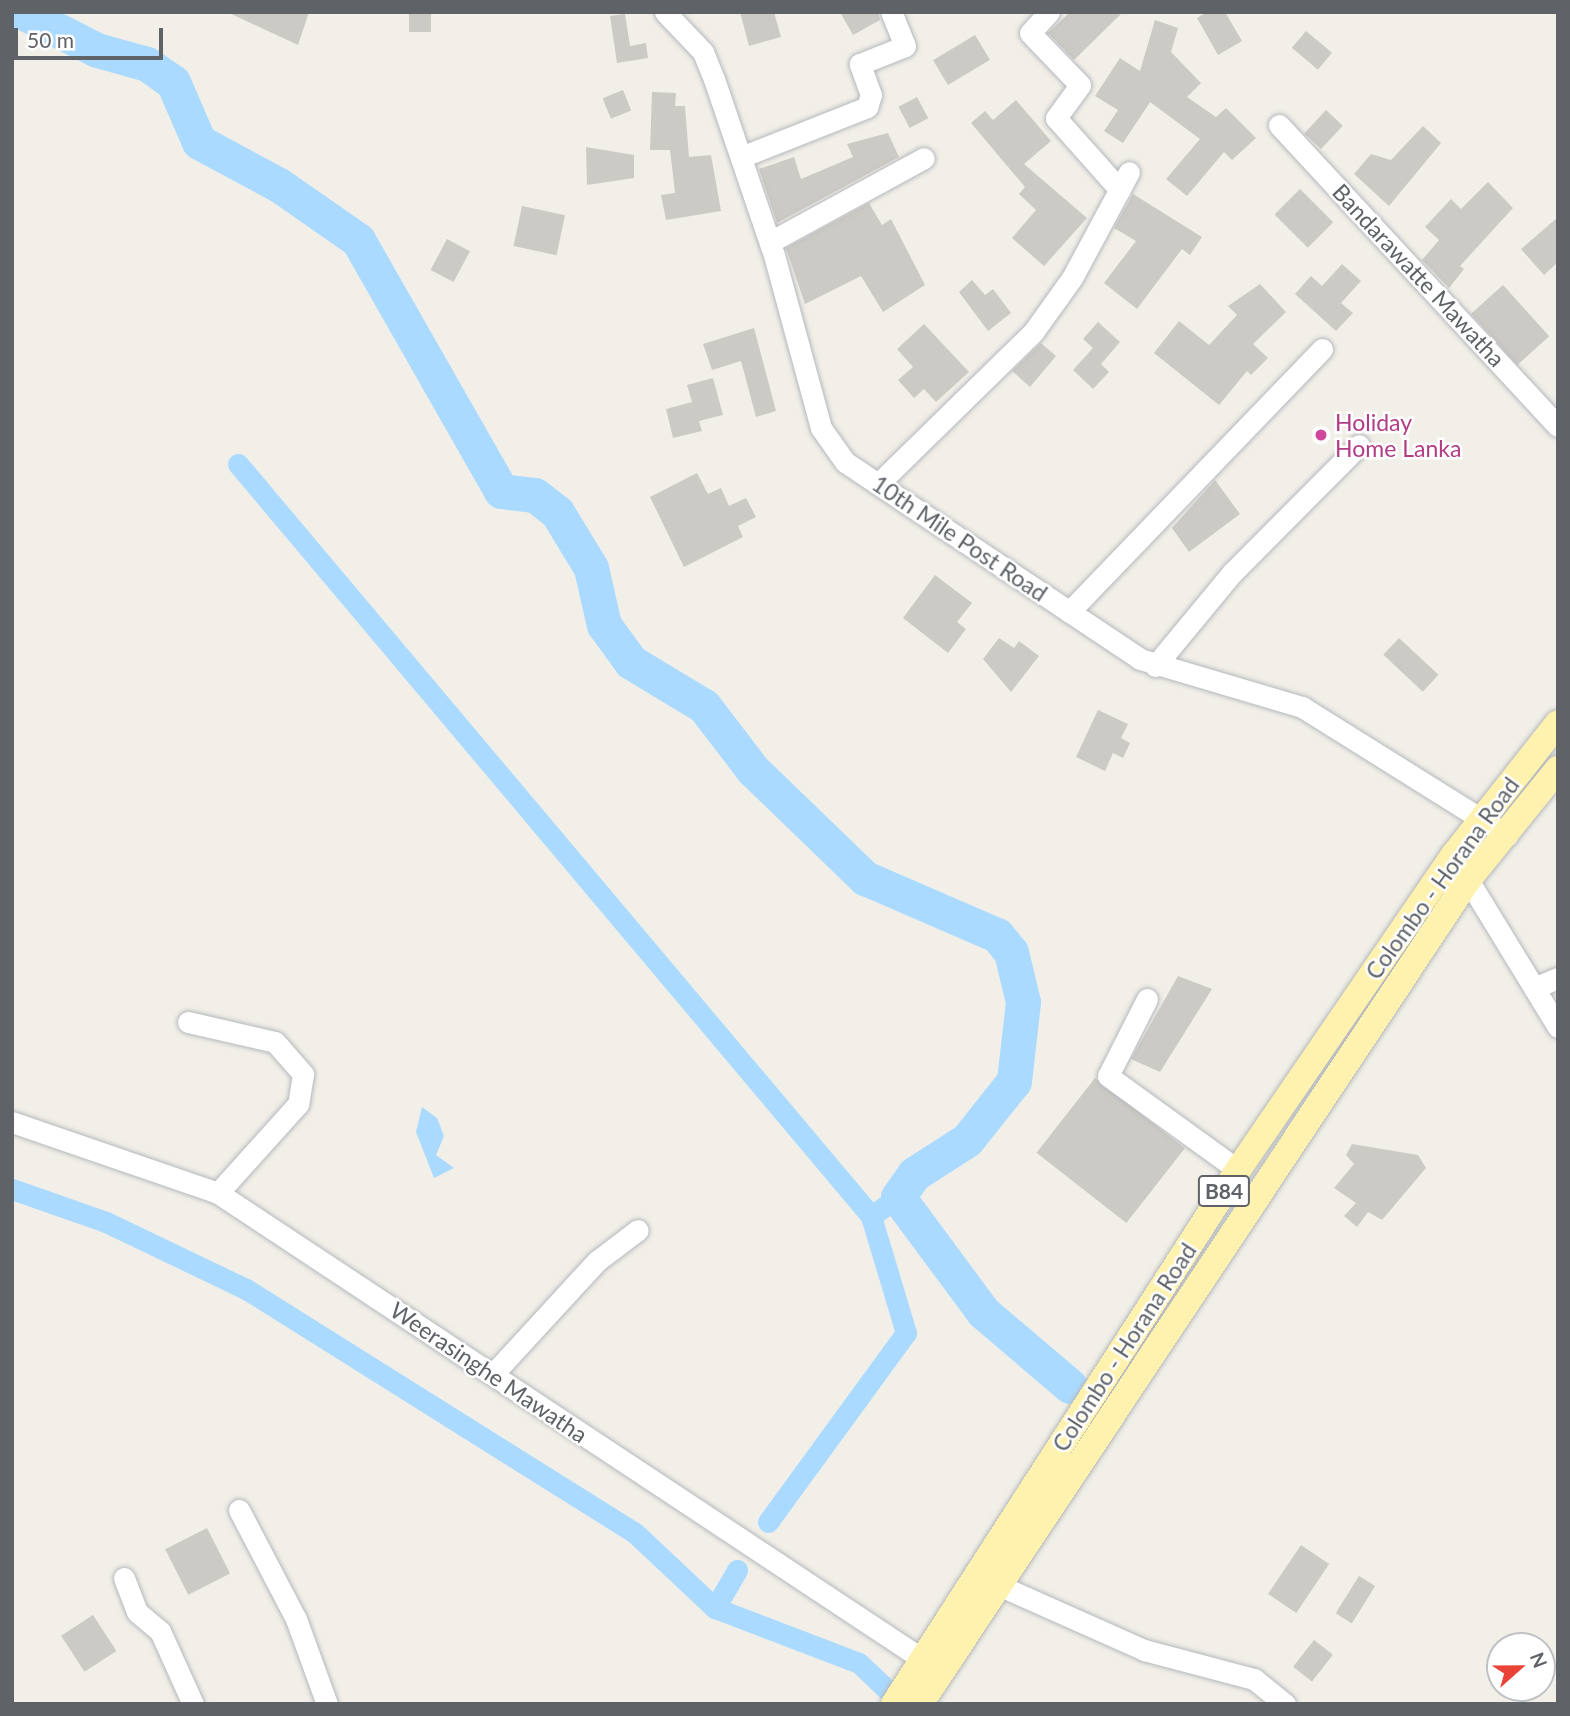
<!DOCTYPE html>
<style>
body{margin:0}
#map{position:relative;width:1570px;height:1716px;overflow:hidden;background:#f1efe8;font-family:Lato,sans-serif}
div>[style]{position:absolute}
.water>*{inset:0;background:#aadaff}
.canal>*{height:21px;margin:-10.5px;padding:0 10.5px;transform-origin:10.5px;border-radius:10.5px;background:#aadaff}
.river>*{height:35px;margin:-17.5px;padding:0 17.5px;transform-origin:17.5px;border-radius:17.5px;background:#aadaff}
.building>*{inset:0;background:#cccac5;transform-origin:0 0}
.roads{filter:drop-shadow(0 0 2px #b5b8bc) drop-shadow(0 0 2px #b5b8bc)}
.minor>*{height:21px;margin:-10.5px;padding:0 10.5px;transform-origin:10.5px;border-radius:10.5px;background:#fff}
.major>*{height:26px;margin:-13px;padding:0 13px;transform-origin:13px;border-radius:13px;background:#fff2af}
.dots>*{width:19px;height:19px;translate:-50% -50%;box-sizing:border-box;border:4px solid #fff;border-radius:50%}
span{translate:-50% -50%;white-space:nowrap;text-align:center;line-height:1.15;-webkit-text-stroke:5px #fff;paint-order:stroke}
.shield-label span{padding:2px 5px;background:#fff;border:2px solid;border-radius:5px;-webkit-text-stroke-width:0}
.shield-label{font-size:21px;color:#5f6368;font-weight:700}
.street-label{font-size:23px;color:#5f6368}
.hotel-label{font-size:23px;color:#b23c85}
.left{translate:0 -50%;text-align:left}
.frame{position:absolute;inset:0;border:14px solid #5f6368;pointer-events:none}
.north{position:absolute;left:1486px;top:1632px;width:70px;height:70px;box-sizing:border-box;background:#fff;border:2px solid #bfc1c3;border-radius:50%;rotate:69deg;font-size:19px;font-weight:700;line-height:28px;text-align:center;color:#5f6368}
.north::after{content:'';display:block;margin:auto;width:24px;height:32px;background:#ea4335;clip-path:polygon(50% 0,100% 100%,50% 72%,0 100%)}
.scale{position:absolute;left:14px;top:28px;width:149px;height:32px;box-sizing:border-box;border:4px solid #5f6368;border-top:0;padding-left:9px;font-size:21px;line-height:24px;white-space:nowrap;color:#5f6368;-webkit-text-stroke:5px #fff;paint-order:stroke}
</style>
<div id="map">
<div class="water">
<div style="clip-path:polygon(422px 1107px,437px 1118px,444px 1136px,436px 1155px,454px 1168px,434px 1178px,416px 1132px)"></div>
</div>
<div class="canal">
<div style="left:238px;top:464px;width:983px;rotate:49.91deg"></div>
<div style="left:871px;top:1216px;width:33px;rotate:-35deg"></div>
<div style="left:12px;top:1189px;width:100px;rotate:19.3deg"></div>
<div style="left:106px;top:1222px;width:155px;rotate:25.6deg"></div>
<div style="left:246px;top:1289px;width:459px;rotate:32.1deg"></div>
<div style="left:635px;top:1533px;width:110px;rotate:43.2deg"></div>
<div style="left:715px;top:1608px;width:154px;rotate:20.9deg"></div>
<div style="left:859px;top:1663px;width:59px;rotate:43.6deg"></div>
<div style="left:768px;top:1522px;width:234px;rotate:-53.9deg"></div>
<div style="left:906px;top:1333px;width:122px;rotate:-106.7deg"></div>
<div style="left:715px;top:1608px;width:44px;rotate:-59.9deg"></div>
</div>
<div class="river">
<div style="left:22px;top:12px;width:84px;rotate:26.9deg"></div>
<div style="left:97px;top:50px;width:52px;rotate:15.6deg"></div>
<div style="left:147px;top:64px;width:32px;rotate:35deg"></div>
<div style="left:173px;top:82px;width:65px;rotate:66.6deg"></div>
<div style="left:199px;top:142px;width:91px;rotate:28.3deg"></div>
<div style="left:279px;top:185px;width:96px;rotate:34.8deg"></div>
<div style="left:358px;top:240px;width:289px;rotate:60.3deg"></div>
<div style="left:501px;top:491px;width:34px;rotate:7deg"></div>
<div style="left:535px;top:495px;width:28px;rotate:38deg"></div>
<div style="left:557px;top:512px;width:66px;rotate:58.7deg"></div>
<div style="left:591px;top:568px;width:58px;rotate:77.2deg"></div>
<div style="left:604px;top:625px;width:46px;rotate:53.9deg"></div>
<div style="left:631px;top:662px;width:85px;rotate:31.1deg"></div>
<div style="left:704px;top:706px;width:81px;rotate:52.6deg"></div>
<div style="left:753px;top:770px;width:156px;rotate:44deg"></div>
<div style="left:865px;top:878px;width:144px;rotate:23.4deg"></div>
<div style="left:997px;top:935px;width:22px;rotate:51deg"></div>
<div style="left:1011px;top:952px;width:51px;rotate:76.5deg"></div>
<div style="left:1023px;top:1002px;width:80px;rotate:96.5deg"></div>
<div style="left:1014px;top:1081px;width:75px;rotate:128.5deg"></div>
<div style="left:967px;top:1140px;width:63px;rotate:147.3deg"></div>
<div style="left:914px;top:1174px;width:28px;rotate:125deg"></div>
<div style="left:898px;top:1197px;width:143px;rotate:53.5deg"></div>
<div style="left:983px;top:1312px;width:114px;rotate:40.4deg"></div>
</div>
<div class="building">
<div style="clip-path:polygon(227px 12px,309px 12px,298px 45px)"></div>
<div style="left:409px;top:12px;width:22px;height:20px"></div>
<div style="clip-path:polygon(740px 12px,774px 12px,781px 37px,749px 46px)"></div>
<div style="clip-path:polygon(840px 12px,878px 12px,880px 20px,853px 35px)"></div>
<div style="clip-path:polygon(1070px 12px,1123px 12px,1074px 60px,1048px 33px)"></div>
<div style="clip-path:polygon(1207px 12px,1225px 12px,1242px 41px,1218px 55px,1197px 18px)"></div>
<div style="clip-path:polygon(625px 14px,630px 46px,646px 43px,648px 58px,617px 63px,610px 16px)"></div>
<div style="clip-path:polygon(1155px 20px,1178px 28px,1171px 52px,1201px 83px,1187px 97px,1216px 117px,1226px 108px,1256px 138px,1232px 160px,1224px 152px,1187px 196px,1166px 179px,1200px 139px,1150px 102px,1123px 143px,1104px 131px,1118px 110px,1095px 96px,1120px 58px,1140px 71px)"></div>
<div style="left:1306px;top:31px;width:34px;height:22px;rotate:40deg"></div>
<div style="left:975px;top:35px;width:29px;height:49px;rotate:59deg"></div>
<div style="left:623px;top:90px;width:22px;height:22px;rotate:68deg"></div>
<div style="clip-path:polygon(652px 92px,676px 93px,675px 106px,685px 106px,689px 157px,711px 155px,721px 211px,666px 220px,661px 195px,675px 193px,670px 150px,650px 150px)"></div>
<div style="left:917px;top:97px;width:24px;height:21px;rotate:62deg"></div>
<div style="clip-path:polygon(1016px 100px,1051px 141px,1024px 164px,1087px 218px,1044px 266px,1012px 238px,1036px 210px,1019px 194px,1025px 187px,971px 123px,985px 111px,993px 120px)"></div>
<div style="left:1326px;top:110px;width:23px;height:32px;rotate:43deg"></div>
<div style="clip-path:polygon(1423px 126px,1441px 143px,1389px 206px,1354px 174px,1371px 154px,1391px 160px)"></div>
<div style="clip-path:polygon(888px 133px,899px 157px,777px 223px,759px 169px,794px 157px,801px 179px,853px 157px,847px 144px)"></div>
<div style="clip-path:polygon(586px 147px,634px 155px,634px 178px,587px 185px)"></div>
<div style="clip-path:polygon(1488px 182px,1513px 208px,1460px 266px,1464px 269px,1449px 288px,1422px 260px,1439px 240px,1425px 227px,1451px 199px,1461px 209px)"></div>
<div style="left:1300px;top:189px;width:47px;height:36px;rotate:45deg"></div>
<div style="clip-path:polygon(1133px 194px,1202px 237px,1190px 255px,1182px 249px,1137px 309px,1104px 283px,1136px 241px,1114px 228px)"></div>
<div style="clip-path:polygon(869px 203px,882px 225px,891px 219px,925px 285px,883px 312px,861px 276px,805px 304px,786px 248px)"></div>
<div style="left:522px;top:206px;width:44px;height:41px;rotate:12deg"></div>
<div style="clip-path:polygon(1558px 217px,1558px 262px,1544px 275px,1521px 249px)"></div>
<div style="left:447px;top:239px;width:26px;height:35px;rotate:28deg"></div>
<div style="clip-path:polygon(1342px 264px,1361px 281px,1341px 303px,1353px 313px,1336px 331px,1295px 294px,1311px 276px,1322px 286px)"></div>
<div style="clip-path:polygon(972px 280px,985px 295px,993px 289px,1011px 313px,988px 331px,959px 292px)"></div>
<div style="clip-path:polygon(1260px 284px,1286px 312px,1253px 344px,1268px 358px,1251px 375px,1247px 371px,1219px 405px,1154px 353px,1179px 321px,1209px 345px,1237px 315px,1228px 306px)"></div>
<div style="left:1503px;top:285px;width:69px;height:43px;rotate:48deg"></div>
<div style="clip-path:polygon(1098px 322px,1120px 342px,1101px 364px,1109px 372px,1093px 389px,1073px 370px,1093px 348px,1083px 339px)"></div>
<div style="clip-path:polygon(924px 324px,969px 372px,936px 402px,924px 389px,914px 398px,898px 380px,913px 367px,897px 349px)"></div>
<div style="clip-path:polygon(754px 328px,776px 411px,756px 417px,741px 361px,712px 370px,703px 344px)"></div>
<div style="clip-path:polygon(1041px 343px,1056px 356px,1030px 387px,1012px 371px)"></div>
<div style="clip-path:polygon(713px 378px,723px 415px,699px 421px,702px 431px,673px 438px,666px 409px,692px 402px,687px 385px)"></div>
<div style="clip-path:polygon(697px 473px,708px 494px,721px 488px,729px 506px,746px 498px,756px 517px,738px 526px,743px 537px,684px 567px,650px 497px)"></div>
<div style="clip-path:polygon(1215px 480px,1240px 514px,1189px 552px,1172px 528px)"></div>
<div style="clip-path:polygon(935px 575px,972px 603px,957px 622px,966px 629px,948px 653px,903px 618px)"></div>
<div style="clip-path:polygon(999px 638px,1014px 648px,1019px 641px,1039px 656px,1011px 692px,983px 659px)"></div>
<div style="left:1399px;top:638px;width:54px;height:23px;rotate:43deg"></div>
<div style="clip-path:polygon(1098px 710px,1128px 724px,1121px 738px,1130px 743px,1123px 758px,1113px 753px,1105px 771px,1076px 757px)"></div>
<div style="clip-path:polygon(1178px 976px,1212px 989px,1160px 1072px,1131px 1059px)"></div>
<div style="left:1095px;top:1078px;width:114px;height:95px;rotate:38deg"></div>
<div style="clip-path:polygon(1352px 1144px,1418px 1155px,1426px 1168px,1382px 1220px,1368px 1212px,1357px 1227px,1344px 1216px,1356px 1203px,1334px 1188px,1354px 1164px,1346px 1155px)"></div>
<div style="left:207px;top:1528px;width:51px;height:47px;rotate:63deg"></div>
<div style="left:1301px;top:1545px;width:34px;height:59px;rotate:34deg"></div>
<div style="left:1359px;top:1576px;width:19px;height:44px;rotate:32deg"></div>
<div style="left:93px;top:1615px;width:43px;height:38px;rotate:57deg"></div>
<div style="left:1314px;top:1640px;width:24px;height:34px;rotate:38deg"></div>
</div>
<div class="roads">
<div class="minor">
<div style="left:665px;top:12px;width:55px;rotate:46.5deg"></div>
<div style="left:703px;top:52px;width:29px;rotate:68deg"></div>
<div style="left:714px;top:79px;width:186px;rotate:71.2deg"></div>
<div style="left:774px;top:255px;width:179px;rotate:74.8deg"></div>
<div style="left:821px;top:428px;width:42px;rotate:54.8deg"></div>
<div style="left:845px;top:462px;width:355px;rotate:33.7deg"></div>
<div style="left:1140px;top:659px;width:169px;rotate:16.5deg"></div>
<div style="left:1302px;top:707px;width:242px;rotate:32deg"></div>
<div style="left:1049px;top:12px;width:28px;rotate:132deg"></div>
<div style="left:1030px;top:33px;width:72px;rotate:46.1deg"></div>
<div style="left:1080px;top:85px;width:41px;rotate:126deg"></div>
<div style="left:1056px;top:118px;width:96px;rotate:48.4deg"></div>
<div style="left:1279px;top:125px;width:410px;rotate:47.2deg"></div>
<div style="left:741px;top:157px;width:136px;rotate:-21.6deg"></div>
<div style="left:867px;top:107px;width:13px;rotate:-72deg"></div>
<div style="left:871px;top:95px;width:33px;rotate:-110deg"></div>
<div style="left:860px;top:64px;width:48px;rotate:-21.8deg"></div>
<div style="left:905px;top:46px;width:37px;rotate:-112deg"></div>
<div style="left:770px;top:242px;width:175px;rotate:-28.6deg"></div>
<div style="left:879px;top:483px;width:217px;rotate:-44.4deg"></div>
<div style="left:1034px;top:331px;width:65px;rotate:-54.4deg"></div>
<div style="left:1072px;top:278px;width:120px;rotate:-61.7deg"></div>
<div style="left:1069px;top:612px;width:365px;rotate:-46.1deg"></div>
<div style="left:1155px;top:666px;width:121px;rotate:-50.4deg"></div>
<div style="left:1232px;top:573px;width:180px;rotate:-45.2deg"></div>
<div style="left:1462px;top:870px;width:184px;rotate:58.6deg"></div>
<div style="left:1534px;top:988px;width:26px;rotate:-23deg"></div>
<div style="left:1147px;top:999px;width:86px;rotate:116.9deg"></div>
<div style="left:1108px;top:1076px;width:160px;rotate:35.9deg"></div>
<div style="left:188px;top:1022px;width:89px;rotate:12.9deg"></div>
<div style="left:275px;top:1042px;width:43px;rotate:48.8deg"></div>
<div style="left:303px;top:1074px;width:30px;rotate:99deg"></div>
<div style="left:298px;top:1104px;width:120px;rotate:132deg"></div>
<div style="left:12px;top:1122px;width:218px;rotate:19deg"></div>
<div style="left:218px;top:1193px;width:857px;rotate:33.49deg"></div>
<div style="left:493px;top:1374px;width:154px;rotate:-47.4deg"></div>
<div style="left:597px;top:1261px;width:51px;rotate:-37.1deg"></div>
<div style="left:239px;top:1510px;width:123px;rotate:62.4deg"></div>
<div style="left:296px;top:1619px;width:90px;rotate:70deg"></div>
<div style="left:124px;top:1578px;width:36px;rotate:69deg"></div>
<div style="left:137px;top:1612px;width:30px;rotate:40deg"></div>
<div style="left:160px;top:1631px;width:80px;rotate:65.7deg"></div>
<div style="left:987px;top:1580px;width:172px;rotate:24deg"></div>
<div style="left:1144px;top:1650px;width:114px;rotate:14.8deg"></div>
<div style="left:1254px;top:1679px;width:40px;rotate:39deg"></div>
</div>
<div class="major">
<div style="left:894px;top:1704px;width:635px;rotate:-57.21deg"></div>
<div style="left:1238px;top:1170px;width:381px;rotate:-55.6deg"></div>
<div style="left:1453px;top:856px;width:169px;rotate:-51.7deg"></div>
<div style="left:920px;top:1704px;width:990px;rotate:-56.37deg"></div>
<div style="left:1468px;top:880px;width:143px;rotate:-51deg"></div>
</div>
</div>
<div class="dots">
<div style="left:1321px;top:435px;background:#d1479c"></div>
</div>
<div class="shield-label">
<span style="left:1224px;top:1191px">B84</span>
</div>
<div class="street-label">
<span style="left:1419px;top:275px;rotate:47deg">Bandarawatte Mawatha</span>
<span style="left:960px;top:538px;rotate:34deg">10th Mile Post Road</span>
<span style="left:1442px;top:878px;rotate:-54deg">Colombo - Horana Road</span>
<span style="left:1124px;top:1347px;rotate:-57deg">Colombo - Horana Road</span>
<span style="left:489px;top:1372px;rotate:34deg">Weerasinghe Mawatha</span>
</div>
<div class="hotel-label">
<span class="left" style="left:1335px;top:435px">Holiday<br>Home Lanka</span>
</div>
<div class="frame"></div>
<div class="north">N</div>
<div class="scale">50 m</div>
</div>
